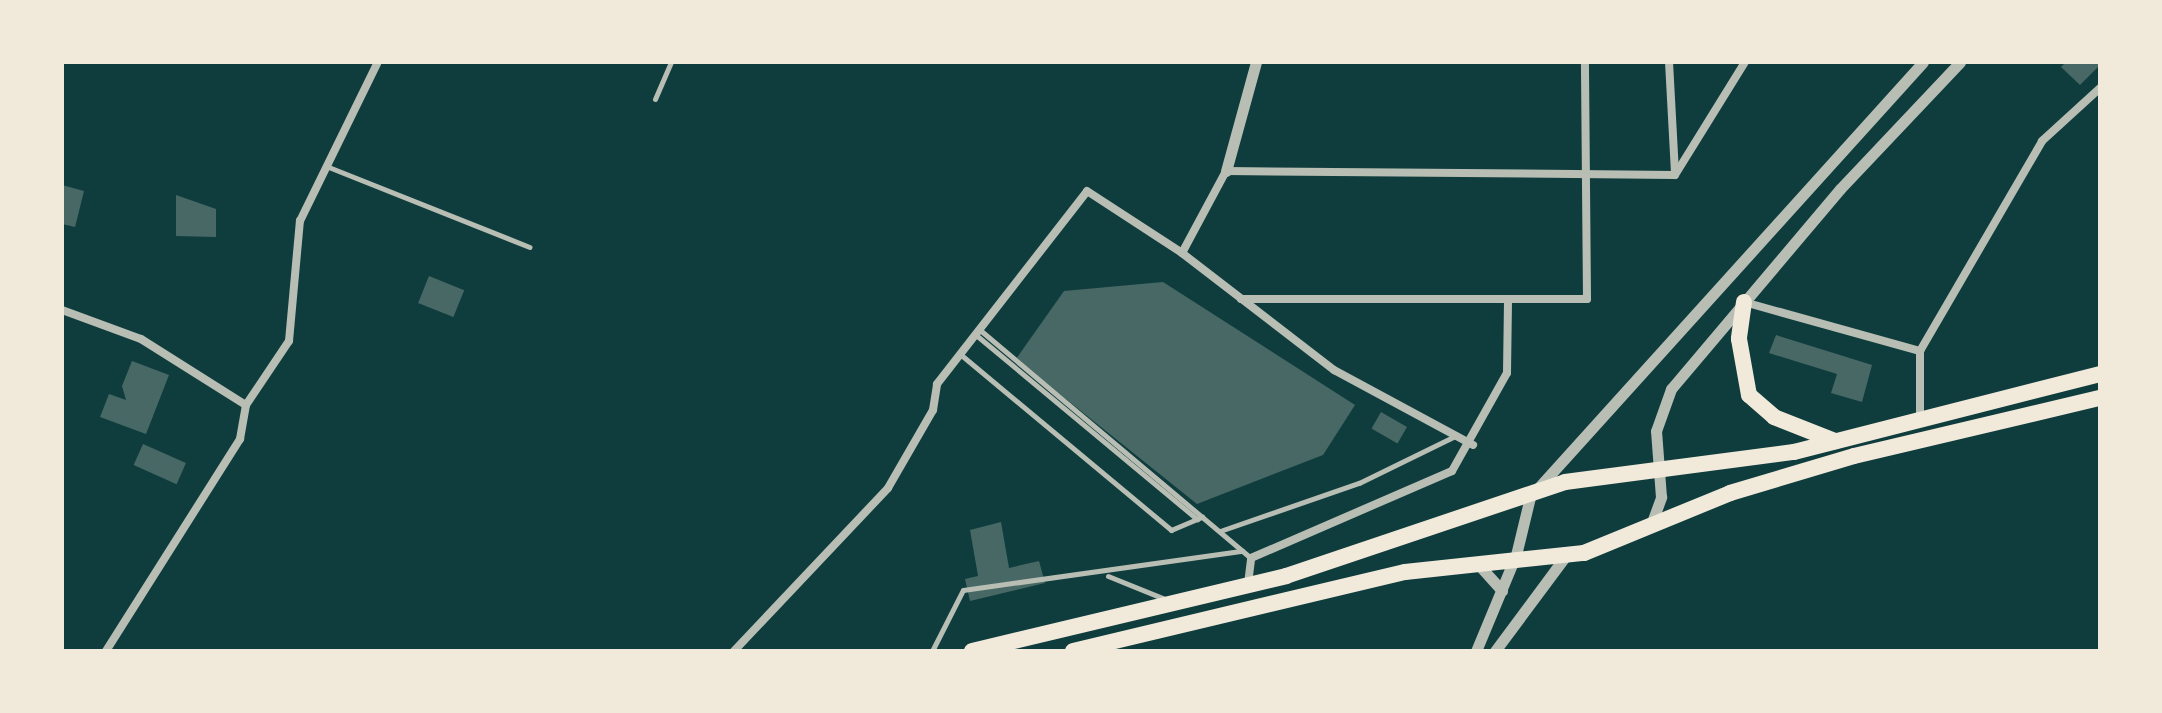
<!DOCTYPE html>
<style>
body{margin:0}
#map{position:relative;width:2162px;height:713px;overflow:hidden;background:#0f3d3e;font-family:"Crimson Pro",serif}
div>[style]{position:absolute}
.building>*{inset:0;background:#486865;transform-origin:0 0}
.service>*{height:5px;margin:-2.5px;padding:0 2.5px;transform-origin:2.5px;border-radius:2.5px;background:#b8beb3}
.minor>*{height:8px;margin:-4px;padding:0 4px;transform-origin:4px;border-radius:4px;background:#b8beb3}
.tertiary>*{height:11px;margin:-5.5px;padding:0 5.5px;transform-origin:5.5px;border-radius:5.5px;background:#b8beb3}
.trunk>*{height:16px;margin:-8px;padding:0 8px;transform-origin:8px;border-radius:8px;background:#f1e9da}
span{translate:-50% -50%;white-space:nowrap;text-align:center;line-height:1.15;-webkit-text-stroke:6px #f1e9da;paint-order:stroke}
.frame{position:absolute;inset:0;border:64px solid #f1e9da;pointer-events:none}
</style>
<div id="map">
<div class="building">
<div style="clip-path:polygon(2066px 62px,2100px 62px,2100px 65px,2080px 85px,2061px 67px)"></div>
<div style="clip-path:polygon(62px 185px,84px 191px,75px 227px,62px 224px)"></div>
<div style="clip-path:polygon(176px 195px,216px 209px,216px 237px,176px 236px)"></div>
<div style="left:429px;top:276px;width:38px;height:29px;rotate:22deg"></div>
<div style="clip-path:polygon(1163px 282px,1355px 405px,1323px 455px,1197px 504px,1016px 359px,1064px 291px)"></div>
<div style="clip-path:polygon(1776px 335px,1872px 365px,1862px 402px,1831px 393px,1837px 374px,1769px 353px)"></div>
<div style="clip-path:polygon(132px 361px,169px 375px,146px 434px,100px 417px,109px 394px,126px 400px,122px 386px)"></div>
<div style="left:1381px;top:412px;width:30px;height:19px;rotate:30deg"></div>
<div style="left:143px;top:444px;width:47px;height:23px;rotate:24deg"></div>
<div style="clip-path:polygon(1001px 522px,1009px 568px,1039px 561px,1045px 583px,970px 601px,965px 579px,978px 576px,970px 530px)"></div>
</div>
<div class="service">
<div style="left:655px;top:99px;width:40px;rotate:-66.6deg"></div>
<div style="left:326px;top:166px;width:219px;rotate:21.7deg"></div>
<div style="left:980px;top:330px;width:354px;rotate:40.1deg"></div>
<div style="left:976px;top:335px;width:288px;rotate:39.8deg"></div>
<div style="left:960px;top:354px;width:275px;rotate:39.8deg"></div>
<div style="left:1171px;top:530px;width:34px;rotate:-23deg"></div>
<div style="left:1220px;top:531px;width:147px;rotate:-19.1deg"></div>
<div style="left:1359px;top:483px;width:107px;rotate:-26.1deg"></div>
<div style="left:1108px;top:576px;width:61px;rotate:22deg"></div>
<div style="left:932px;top:651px;width:68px;rotate:-63.1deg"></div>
<div style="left:963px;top:590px;width:282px;rotate:-8deg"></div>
</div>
<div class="minor">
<div style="left:1669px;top:62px;width:111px;rotate:86.9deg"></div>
<div style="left:1182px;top:253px;width:93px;rotate:-61.8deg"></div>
<div style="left:1226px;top:171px;width:449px;rotate:0.5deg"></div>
<div style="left:1675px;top:175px;width:133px;rotate:-58.2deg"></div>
<div style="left:1241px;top:299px;width:346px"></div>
<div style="left:1587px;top:299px;width:237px;rotate:-90.5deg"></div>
<div style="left:1744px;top:302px;width:183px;rotate:15.6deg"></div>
<div style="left:62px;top:310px;width:84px;rotate:20.2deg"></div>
<div style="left:141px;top:339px;width:124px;rotate:32.2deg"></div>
<div style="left:1920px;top:418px;width:67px;rotate:-90deg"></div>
<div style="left:1920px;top:351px;width:243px;rotate:-59.8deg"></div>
<div style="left:2042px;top:141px;width:79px;rotate:-42.4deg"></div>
<div style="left:1248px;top:584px;width:26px;rotate:-83deg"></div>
<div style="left:1251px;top:558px;width:219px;rotate:-23.4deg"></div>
<div style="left:1452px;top:471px;width:112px;rotate:-60.7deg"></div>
<div style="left:1507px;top:373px;width:72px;rotate:-89.2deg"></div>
<div style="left:106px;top:651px;width:251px;rotate:-57.7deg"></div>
<div style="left:240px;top:439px;width:35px;rotate:-80deg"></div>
<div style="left:246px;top:405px;width:77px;rotate:-56.1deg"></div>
<div style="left:289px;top:341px;width:121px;rotate:-84.8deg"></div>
<div style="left:300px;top:221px;width:177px;rotate:-63.9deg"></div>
<div style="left:734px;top:651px;width:224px;rotate:-46.6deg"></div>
<div style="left:888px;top:488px;width:90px;rotate:-60deg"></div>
<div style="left:933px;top:410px;width:26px;rotate:-81deg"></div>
<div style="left:937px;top:384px;width:244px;rotate:-52.1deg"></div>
<div style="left:1087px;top:191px;width:113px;rotate:33.1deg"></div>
<div style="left:1182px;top:253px;width:192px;rotate:37.6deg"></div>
<div style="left:1334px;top:370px;width:158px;rotate:28.3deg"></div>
</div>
<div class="tertiary">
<div style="left:1226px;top:171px;width:113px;rotate:-74.6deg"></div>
<div style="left:1651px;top:525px;width:30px;rotate:-70deg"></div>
<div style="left:1661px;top:497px;width:66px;rotate:-94.3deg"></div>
<div style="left:1656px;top:431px;width:45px;rotate:-70.3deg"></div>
<div style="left:1671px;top:389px;width:262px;rotate:-49.8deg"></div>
<div style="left:1840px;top:189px;width:175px;rotate:-46.6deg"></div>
<div style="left:1478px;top:564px;width:36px;rotate:48deg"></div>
<div style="left:1476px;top:651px;width:104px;rotate:-67.4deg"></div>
<div style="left:1516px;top:555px;width:60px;rotate:-76.4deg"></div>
<div style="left:1530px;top:497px;width:586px;rotate:-47.9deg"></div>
<div style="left:1495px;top:651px;width:116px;rotate:-53.4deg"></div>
</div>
<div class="trunk">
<div style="left:1744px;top:302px;width:37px;rotate:98deg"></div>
<div style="left:1739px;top:339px;width:57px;rotate:79.9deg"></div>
<div style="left:1749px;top:395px;width:33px;rotate:41deg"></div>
<div style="left:1774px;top:417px;width:66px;rotate:21.5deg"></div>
<div style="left:972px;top:651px;width:323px;rotate:-13.4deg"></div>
<div style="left:1286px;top:576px;width:294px;rotate:-18.6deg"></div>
<div style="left:1565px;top:482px;width:231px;rotate:-7.5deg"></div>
<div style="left:1794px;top:452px;width:316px;rotate:-14.3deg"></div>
<div style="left:1073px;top:651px;width:341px;rotate:-13.4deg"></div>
<div style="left:1405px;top:572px;width:180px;rotate:-6.1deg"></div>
<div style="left:1584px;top:553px;width:158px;rotate:-22.3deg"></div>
<div style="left:1730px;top:493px;width:129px;rotate:-16.6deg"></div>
<div style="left:1854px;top:456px;width:253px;rotate:-13.3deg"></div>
</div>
<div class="frame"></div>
</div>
